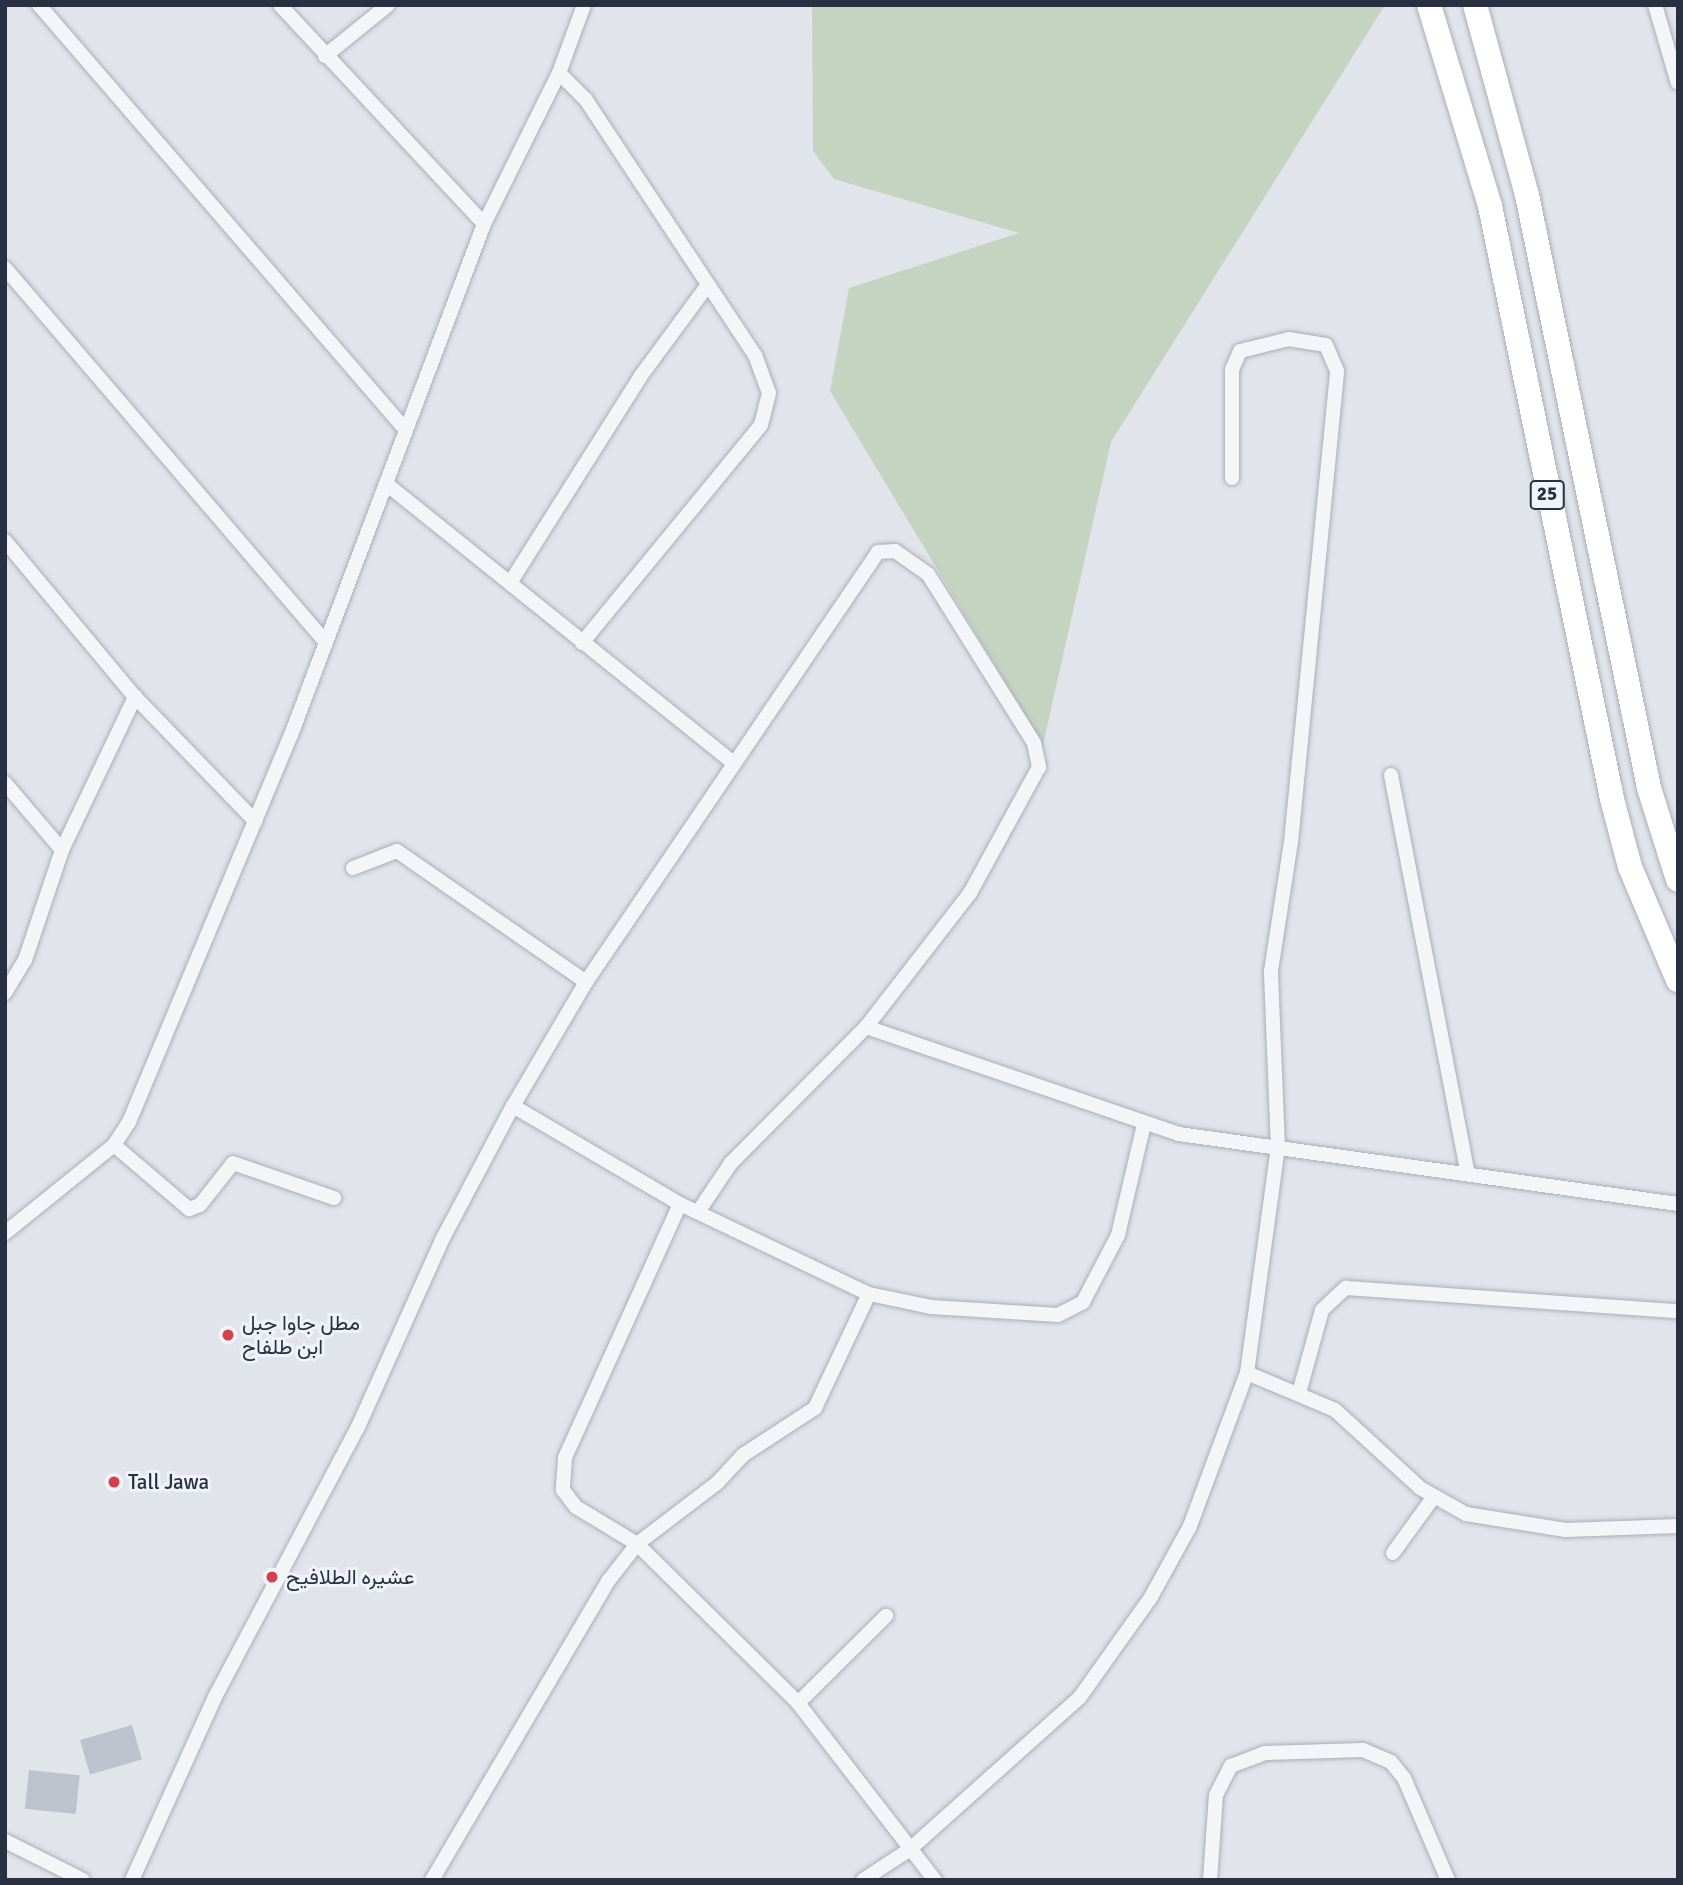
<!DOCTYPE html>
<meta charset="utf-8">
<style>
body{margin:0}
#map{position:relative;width:1683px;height:1885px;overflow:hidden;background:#e1e4ea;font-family:Signika,Vazirmatn,sans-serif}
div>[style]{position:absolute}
.green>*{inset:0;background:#c5d4c1}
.building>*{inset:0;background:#bec2cd;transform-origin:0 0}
.roads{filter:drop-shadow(0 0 2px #aaaeb8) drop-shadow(0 0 2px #aaaeb8)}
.minor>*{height:14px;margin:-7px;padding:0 7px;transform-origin:7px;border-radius:7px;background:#f4f5f8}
.trunk>*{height:24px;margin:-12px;padding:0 12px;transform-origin:12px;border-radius:12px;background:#fff}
.dots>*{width:19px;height:19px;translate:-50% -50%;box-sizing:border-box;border:4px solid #f0f3f7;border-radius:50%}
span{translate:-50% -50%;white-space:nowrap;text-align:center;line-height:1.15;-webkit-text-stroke:6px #f0f3f7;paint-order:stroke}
.shield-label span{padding:2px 5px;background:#f0f3f7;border:2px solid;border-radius:5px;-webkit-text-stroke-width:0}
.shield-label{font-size:19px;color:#283042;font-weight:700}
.poi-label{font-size:21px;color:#283042}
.left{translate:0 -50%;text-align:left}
.frame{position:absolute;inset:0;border:7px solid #283042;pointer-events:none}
</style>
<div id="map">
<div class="green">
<div style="clip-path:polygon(812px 5px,1385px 5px,1111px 442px,1043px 745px,830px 391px,849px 288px,1019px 233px,834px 179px,813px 151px)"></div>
</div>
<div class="building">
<div style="left:132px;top:1725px;width:36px;height:54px;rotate:74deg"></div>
<div style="left:29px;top:1770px;width:51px;height:39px;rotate:6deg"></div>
</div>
<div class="roads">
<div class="minor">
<div style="left:39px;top:5px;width:559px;rotate:49.21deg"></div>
<div style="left:280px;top:5px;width:299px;rotate:47deg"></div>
<div style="left:1655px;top:5px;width:81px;rotate:73.6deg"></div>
<div style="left:325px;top:56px;width:81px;rotate:-39deg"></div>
<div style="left:559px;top:73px;width:38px;rotate:45deg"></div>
<div style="left:586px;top:100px;width:306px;rotate:56.5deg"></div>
<div style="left:755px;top:355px;width:40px;rotate:69.8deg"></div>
<div style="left:769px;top:393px;width:33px;rotate:104deg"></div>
<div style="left:761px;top:425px;width:282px;rotate:129.4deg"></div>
<div style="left:5px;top:268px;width:493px;rotate:49.4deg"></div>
<div style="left:389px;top:486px;width:442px;rotate:38.8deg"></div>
<div style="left:5px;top:541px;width:203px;rotate:50.2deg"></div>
<div style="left:135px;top:697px;width:173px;rotate:45.9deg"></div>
<div style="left:510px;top:583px;width:244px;rotate:-57.7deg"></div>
<div style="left:640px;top:377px;width:113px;rotate:-53.6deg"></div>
<div style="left:1391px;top:775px;width:405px;rotate:79.1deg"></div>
<div style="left:5px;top:783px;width:88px;rotate:49.6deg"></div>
<div style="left:353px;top:868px;width:47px;rotate:-21.1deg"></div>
<div style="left:397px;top:851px;width:230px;rotate:34.7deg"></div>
<div style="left:5px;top:993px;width:39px;rotate:-59deg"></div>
<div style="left:25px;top:960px;width:116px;rotate:-71.4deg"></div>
<div style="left:62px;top:850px;width:170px;rotate:-64.5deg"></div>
<div style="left:866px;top:1027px;width:331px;rotate:18.9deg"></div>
<div style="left:1179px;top:1134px;width:504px;rotate:7.99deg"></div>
<div style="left:513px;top:1106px;width:194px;rotate:30.4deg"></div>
<div style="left:680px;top:1204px;width:209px;rotate:25.5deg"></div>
<div style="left:869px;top:1294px;width:63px;rotate:11.8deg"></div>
<div style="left:931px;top:1307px;width:127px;rotate:3.6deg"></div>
<div style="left:1058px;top:1315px;width:28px;rotate:-27deg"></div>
<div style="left:1083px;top:1302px;width:76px;rotate:-62.4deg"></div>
<div style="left:1118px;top:1235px;width:114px;rotate:-76.8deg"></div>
<div style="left:114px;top:1145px;width:99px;rotate:40.5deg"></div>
<div style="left:189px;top:1209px;width:12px;rotate:-20deg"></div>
<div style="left:200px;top:1205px;width:53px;rotate:-51.8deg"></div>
<div style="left:233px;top:1163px;width:107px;rotate:19.1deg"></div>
<div style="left:680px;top:1204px;width:279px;rotate:114.4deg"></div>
<div style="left:565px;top:1458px;width:32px;rotate:94deg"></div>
<div style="left:563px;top:1490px;width:21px;rotate:53deg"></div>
<div style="left:576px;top:1507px;width:71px;rotate:31.2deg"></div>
<div style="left:637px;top:1544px;width:226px;rotate:44.6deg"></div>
<div style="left:798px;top:1703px;width:224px;rotate:52.3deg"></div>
<div style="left:5px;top:1233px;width:140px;rotate:-38.9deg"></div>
<div style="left:114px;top:1145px;width:27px;rotate:-57deg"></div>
<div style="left:129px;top:1122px;width:420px;rotate:-67.3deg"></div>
<div style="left:291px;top:735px;width:546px;rotate:-69.31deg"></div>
<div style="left:484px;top:224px;width:169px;rotate:-63.6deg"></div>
<div style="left:559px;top:73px;width:72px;rotate:-69.8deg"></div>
<div style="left:1247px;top:1373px;width:95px;rotate:22.8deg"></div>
<div style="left:1335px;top:1410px;width:115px;rotate:42.5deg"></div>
<div style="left:1420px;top:1488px;width:53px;rotate:29.5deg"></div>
<div style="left:1466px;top:1514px;width:101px;rotate:9.1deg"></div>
<div style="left:1566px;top:1530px;width:112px;rotate:-2deg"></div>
<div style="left:1299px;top:1393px;width:86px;rotate:-74.5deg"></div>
<div style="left:1322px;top:1310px;width:33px;rotate:-43deg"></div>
<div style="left:1346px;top:1288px;width:333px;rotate:4deg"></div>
<div style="left:1393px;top:1553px;width:68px;rotate:-54deg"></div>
<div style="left:798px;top:1703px;width:124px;rotate:-44.7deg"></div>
<div style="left:5px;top:1841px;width:87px;rotate:26.6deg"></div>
<div style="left:132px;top:1880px;width:203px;rotate:-65.6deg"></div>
<div style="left:216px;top:1695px;width:303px;rotate:-62.1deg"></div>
<div style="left:358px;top:1427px;width:207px;rotate:-65.8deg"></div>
<div style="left:443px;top:1238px;width:149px;rotate:-62.1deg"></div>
<div style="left:513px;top:1106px;width:144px;rotate:-59.5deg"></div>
<div style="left:586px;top:982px;width:520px;rotate:-55.82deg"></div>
<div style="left:878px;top:552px;width:17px;rotate:-3deg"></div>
<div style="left:895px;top:551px;width:40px;rotate:34.9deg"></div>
<div style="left:928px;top:574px;width:199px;rotate:57.9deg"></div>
<div style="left:1034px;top:743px;width:25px;rotate:78deg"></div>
<div style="left:1039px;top:767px;width:144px;rotate:118.7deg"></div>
<div style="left:970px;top:893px;width:170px;rotate:127.8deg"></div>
<div style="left:866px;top:1027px;width:192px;rotate:134.8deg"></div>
<div style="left:731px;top:1163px;width:59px;rotate:124deg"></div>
<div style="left:432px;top:1880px;width:348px;rotate:-59.5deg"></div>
<div style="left:609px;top:1580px;width:46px;rotate:-52.1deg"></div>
<div style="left:637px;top:1544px;width:101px;rotate:-37.3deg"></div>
<div style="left:717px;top:1483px;width:38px;rotate:-47deg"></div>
<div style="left:743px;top:1455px;width:86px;rotate:-33.1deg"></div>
<div style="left:815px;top:1408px;width:126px;rotate:-64.7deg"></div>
<div style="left:863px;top:1880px;width:55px;rotate:-33.1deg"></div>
<div style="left:909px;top:1850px;width:229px;rotate:-41.8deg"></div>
<div style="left:1080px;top:1697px;width:123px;rotate:-54.6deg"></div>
<div style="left:1151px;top:1597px;width:81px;rotate:-61.2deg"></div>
<div style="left:1190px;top:1526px;width:163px;rotate:-69.6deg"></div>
<div style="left:1247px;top:1373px;width:227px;rotate:-82.2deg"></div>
<div style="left:1278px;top:1148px;width:177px;rotate:-92.3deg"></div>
<div style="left:1271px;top:971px;width:131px;rotate:-81.2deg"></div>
<div style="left:1291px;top:842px;width:473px;rotate:-84.4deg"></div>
<div style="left:1337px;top:371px;width:28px;rotate:-113deg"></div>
<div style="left:1326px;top:345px;width:37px;rotate:-171deg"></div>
<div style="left:1289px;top:339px;width:50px;rotate:166.2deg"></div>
<div style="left:1240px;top:351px;width:21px;rotate:113deg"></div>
<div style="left:1232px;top:370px;width:108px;rotate:90deg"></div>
<div style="left:1210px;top:1880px;width:85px;rotate:-86deg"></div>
<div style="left:1216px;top:1795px;width:33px;rotate:-63deg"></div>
<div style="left:1231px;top:1766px;width:36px;rotate:-21deg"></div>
<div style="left:1265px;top:1753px;width:98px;rotate:-1.8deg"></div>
<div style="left:1363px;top:1750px;width:30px;rotate:23deg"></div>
<div style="left:1391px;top:1762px;width:21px;rotate:51deg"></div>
<div style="left:1404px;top:1778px;width:111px;rotate:66.7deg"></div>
</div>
<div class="trunk">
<div style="left:1429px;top:5px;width:210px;rotate:73.1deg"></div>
<div style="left:1490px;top:206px;width:605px;rotate:78.37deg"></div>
<div style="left:1612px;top:799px;width:70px;rotate:75.2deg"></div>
<div style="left:1630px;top:867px;width:123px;rotate:67deg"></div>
<div style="left:1475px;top:5px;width:197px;rotate:74.7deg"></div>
<div style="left:1527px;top:195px;width:605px;rotate:78.37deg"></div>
<div style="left:1649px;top:788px;width:96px;rotate:72.5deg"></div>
</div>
</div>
<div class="dots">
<div style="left:228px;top:1335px;background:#d4414c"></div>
<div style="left:114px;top:1482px;background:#d4414c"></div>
<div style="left:272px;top:1577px;background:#d4414c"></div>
</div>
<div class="shield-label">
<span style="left:1547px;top:495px">25</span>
</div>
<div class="poi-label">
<span class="left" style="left:242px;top:1335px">مطل جاوا جبل<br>ابن طلفاح</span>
<span class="left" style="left:128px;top:1482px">Tall Jawa</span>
<span class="left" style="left:286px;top:1577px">عشيره الطلافيح</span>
</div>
<div class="frame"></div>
</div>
